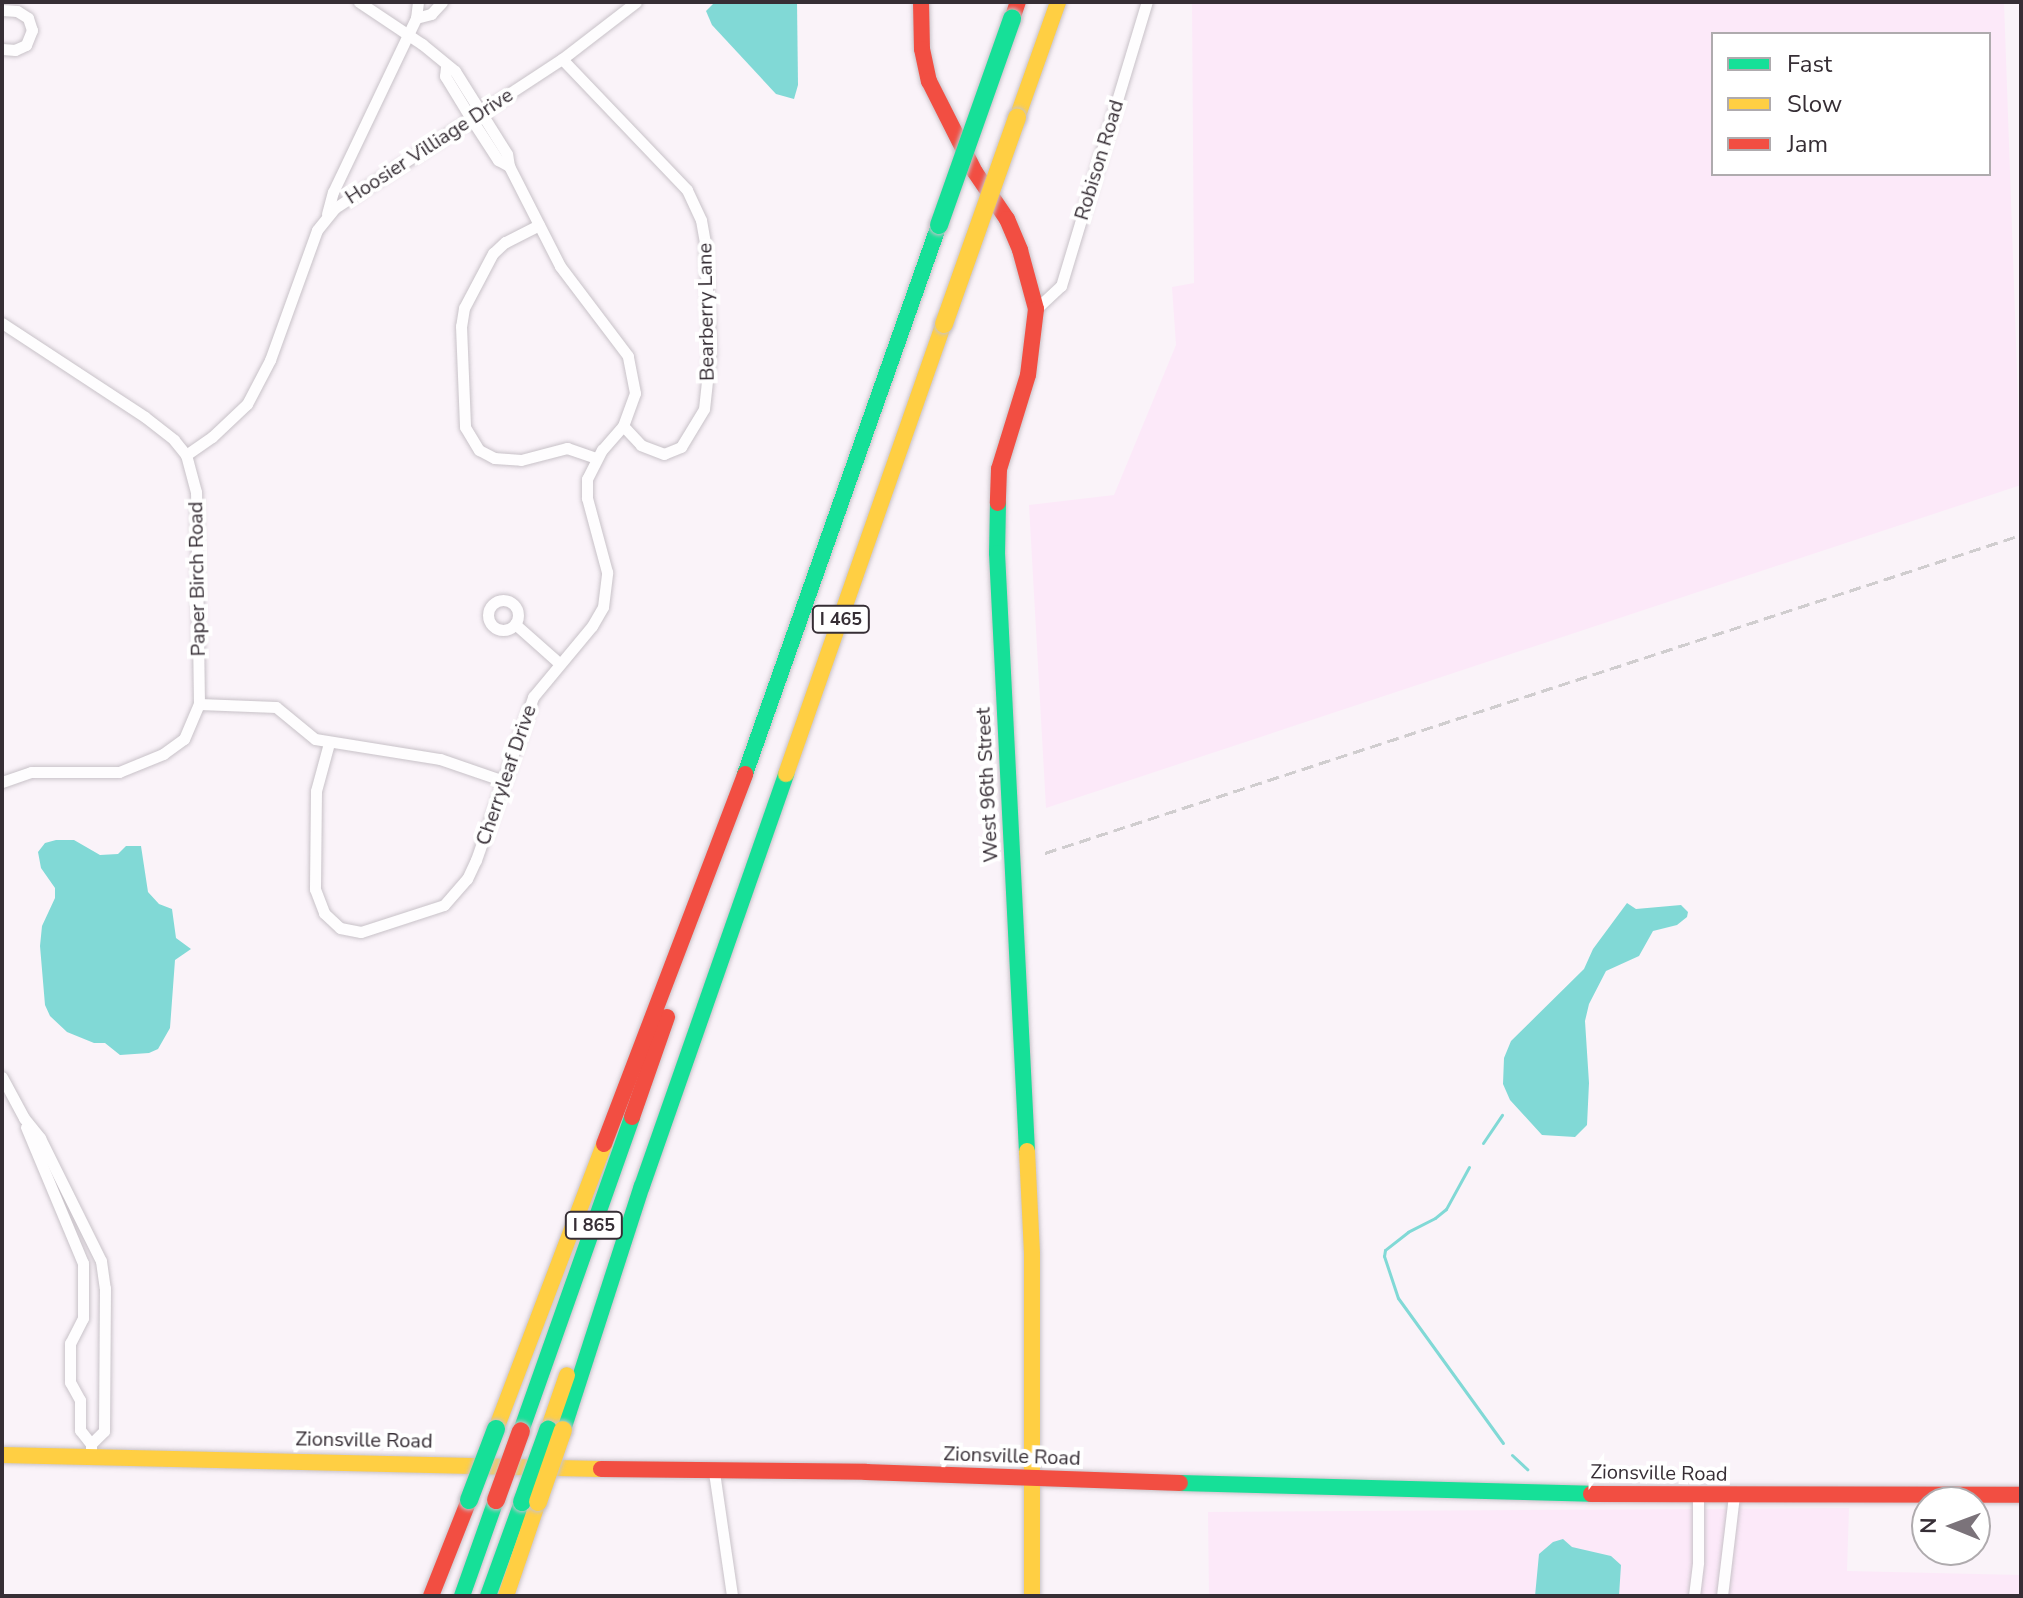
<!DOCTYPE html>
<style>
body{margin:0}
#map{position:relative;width:2023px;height:1598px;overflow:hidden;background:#faf3f9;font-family:"Nunito Sans",sans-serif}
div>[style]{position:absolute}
.built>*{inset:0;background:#fce9f9}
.water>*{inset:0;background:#81d9d6}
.stream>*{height:3px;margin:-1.5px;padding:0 1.5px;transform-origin:1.5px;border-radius:1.5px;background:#81d9d6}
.roads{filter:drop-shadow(0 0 2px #c8c2c8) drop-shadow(0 0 2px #c8c2c8)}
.street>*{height:11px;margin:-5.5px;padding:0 5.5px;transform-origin:5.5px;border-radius:5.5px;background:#fefdfe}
.street>.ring{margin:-5.5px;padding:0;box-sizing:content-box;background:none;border:11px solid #fefdfe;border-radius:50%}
.fast>*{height:16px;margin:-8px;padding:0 8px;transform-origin:8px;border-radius:8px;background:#16e098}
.slow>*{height:16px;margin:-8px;padding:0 8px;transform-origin:8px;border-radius:8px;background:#ffcf43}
.jam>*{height:16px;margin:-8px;padding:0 8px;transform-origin:8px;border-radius:8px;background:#f24e42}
.rail>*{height:3px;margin-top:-1.5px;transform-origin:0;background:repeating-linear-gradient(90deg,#d0cdcf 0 12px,transparent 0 18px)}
.bridges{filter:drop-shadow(0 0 2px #c8c2c8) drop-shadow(0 0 2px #c8c2c8)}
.fast-bridge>*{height:18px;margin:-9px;padding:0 9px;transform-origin:9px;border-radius:9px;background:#16e098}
.slow-bridge>*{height:18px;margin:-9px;padding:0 9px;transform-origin:9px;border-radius:9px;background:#ffcf43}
.jam-bridge>*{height:18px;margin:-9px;padding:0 9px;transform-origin:9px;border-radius:9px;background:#f24e42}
span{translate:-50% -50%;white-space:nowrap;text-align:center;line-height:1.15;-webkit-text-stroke:8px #fff;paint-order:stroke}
.shield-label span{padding:2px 6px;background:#fff;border:2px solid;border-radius:6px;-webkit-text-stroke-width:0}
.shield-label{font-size:18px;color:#362e35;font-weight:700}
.street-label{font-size:20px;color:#362e35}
.frame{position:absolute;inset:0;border:4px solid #362e35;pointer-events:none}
.legend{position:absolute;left:1711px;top:32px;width:280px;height:144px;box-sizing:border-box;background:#fff;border:2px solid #afabae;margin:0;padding:10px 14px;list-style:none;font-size:24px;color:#362e35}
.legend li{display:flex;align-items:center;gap:16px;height:40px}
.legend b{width:40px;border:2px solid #afabae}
.north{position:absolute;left:1911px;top:1486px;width:80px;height:80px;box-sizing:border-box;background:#fff;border:2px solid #afabae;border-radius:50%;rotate:271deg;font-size:22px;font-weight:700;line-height:32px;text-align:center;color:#362e35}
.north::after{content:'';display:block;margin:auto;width:28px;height:36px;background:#7b737a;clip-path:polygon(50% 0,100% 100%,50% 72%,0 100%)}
</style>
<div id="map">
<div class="built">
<div style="clip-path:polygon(evenodd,1192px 2px,2004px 2px,2021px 485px,1046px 808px,1029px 505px,1114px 495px,1176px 345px,1172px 287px,1194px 283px,1192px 2px,1713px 34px,1989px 34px,1989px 174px,1713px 174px,1713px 34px)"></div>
<div style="clip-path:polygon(1849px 1508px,1847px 1571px,2021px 1575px,2021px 1596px,1209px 1596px,1208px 1512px)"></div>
</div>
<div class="water">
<div style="clip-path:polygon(715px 2px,797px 2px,798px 85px,794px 99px,776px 94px,712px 25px,706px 11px)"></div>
<div style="clip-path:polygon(56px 840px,74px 840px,100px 855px,118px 854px,126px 846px,141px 846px,148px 892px,159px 904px,172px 909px,176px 938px,191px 949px,175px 960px,170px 1028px,158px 1049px,149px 1053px,120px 1055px,105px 1043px,94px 1043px,67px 1032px,50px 1016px,45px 1005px,40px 946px,42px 926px,55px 898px,55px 888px,41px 868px,38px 852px,45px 843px)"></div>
<div style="clip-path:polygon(1627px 903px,1636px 909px,1681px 905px,1688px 912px,1687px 917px,1677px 925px,1653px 931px,1639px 956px,1606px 971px,1589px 1004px,1585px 1021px,1589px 1083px,1587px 1125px,1575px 1137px,1542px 1135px,1510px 1100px,1503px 1084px,1504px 1058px,1511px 1041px,1584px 969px,1593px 949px)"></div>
<div style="clip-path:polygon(1563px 1539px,1572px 1547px,1611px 1556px,1621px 1565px,1619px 1596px,1535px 1596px,1539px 1554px,1553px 1542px)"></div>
</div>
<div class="stream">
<div style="left:1483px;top:1143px;width:34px;rotate:-56deg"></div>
<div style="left:1469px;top:1167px;width:48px;rotate:118.7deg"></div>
<div style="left:1446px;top:1209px;width:14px;rotate:141deg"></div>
<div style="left:1435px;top:1218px;width:30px;rotate:153deg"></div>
<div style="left:1408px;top:1232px;width:29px;rotate:142deg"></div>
<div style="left:1385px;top:1250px;width:6px;rotate:99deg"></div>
<div style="left:1384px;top:1256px;width:44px;rotate:71.6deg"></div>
<div style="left:1398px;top:1298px;width:179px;rotate:54.1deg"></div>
<div style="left:1512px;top:1455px;width:21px;rotate:43deg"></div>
</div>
<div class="roads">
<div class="street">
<div style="left:418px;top:2px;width:16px;rotate:97deg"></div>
<div style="left:416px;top:18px;width:16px;rotate:-15deg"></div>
<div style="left:431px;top:14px;width:16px;rotate:-47deg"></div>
<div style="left:2px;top:10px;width:15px;rotate:4deg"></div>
<div style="left:17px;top:11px;width:13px;rotate:32deg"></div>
<div style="left:28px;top:18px;width:13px;rotate:72deg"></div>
<div style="left:32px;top:30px;width:16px;rotate:112deg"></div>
<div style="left:26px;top:45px;width:12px;rotate:156deg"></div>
<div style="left:15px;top:50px;width:13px;rotate:-176deg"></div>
<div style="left:562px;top:59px;width:181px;rotate:46.3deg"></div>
<div style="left:687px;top:190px;width:33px;rotate:65deg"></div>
<div style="left:701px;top:220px;width:22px;rotate:80deg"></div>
<div style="left:705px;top:242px;width:111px;rotate:87.4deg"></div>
<div style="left:710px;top:353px;width:56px;rotate:96.1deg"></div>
<div style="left:704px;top:409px;width:44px;rotate:121.2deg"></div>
<div style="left:681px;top:447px;width:18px;rotate:158deg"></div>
<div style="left:664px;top:454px;width:25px;rotate:-159deg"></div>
<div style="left:641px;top:445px;width:26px;rotate:-133deg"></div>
<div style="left:446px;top:67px;width:9px;rotate:96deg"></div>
<div style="left:445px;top:76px;width:52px;rotate:58.5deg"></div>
<div style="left:472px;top:120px;width:48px;rotate:57deg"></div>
<div style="left:498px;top:160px;width:13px;rotate:29deg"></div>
<div style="left:327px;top:214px;width:23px;rotate:-75deg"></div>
<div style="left:333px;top:192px;width:193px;rotate:-64.5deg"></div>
<div style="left:539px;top:225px;width:38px;rotate:153deg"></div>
<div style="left:505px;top:242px;width:16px;rotate:137deg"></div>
<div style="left:493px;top:253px;width:62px;rotate:117.8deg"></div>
<div style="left:464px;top:308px;width:18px;rotate:99deg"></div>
<div style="left:461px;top:326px;width:101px;rotate:87.7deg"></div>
<div style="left:465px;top:427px;width:27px;rotate:59deg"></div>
<div style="left:479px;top:450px;width:17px;rotate:28deg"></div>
<div style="left:494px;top:458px;width:27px;rotate:4deg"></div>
<div style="left:521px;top:460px;width:48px;rotate:-14.6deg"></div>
<div style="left:567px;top:448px;width:31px;rotate:19deg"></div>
<div style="left:1036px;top:309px;width:34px;rotate:-43deg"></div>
<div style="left:1061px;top:286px;width:297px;rotate:-73.2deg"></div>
<div style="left:2px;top:323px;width:171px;rotate:33.3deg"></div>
<div style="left:145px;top:417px;width:37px;rotate:38deg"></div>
<div style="left:174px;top:440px;width:19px;rotate:51deg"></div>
<div style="left:186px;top:455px;width:32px;rotate:-35deg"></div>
<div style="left:212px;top:437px;width:48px;rotate:-43.3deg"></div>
<div style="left:247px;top:404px;width:50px;rotate:-62.4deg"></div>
<div style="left:270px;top:360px;width:138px;rotate:-70.1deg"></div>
<div style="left:317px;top:230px;width:28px;rotate:-51deg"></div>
<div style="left:335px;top:208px;width:272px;rotate:-33.3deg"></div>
<div style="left:562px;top:59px;width:93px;rotate:-37.6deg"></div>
<div class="ring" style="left:488px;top:600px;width:19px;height:19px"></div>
<div style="left:515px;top:624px;width:59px;rotate:41.6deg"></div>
<div style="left:199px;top:704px;width:77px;rotate:2.2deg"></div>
<div style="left:276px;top:707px;width:50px;rotate:39.4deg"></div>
<div style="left:315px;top:739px;width:127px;rotate:9.1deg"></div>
<div style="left:440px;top:759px;width:68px;rotate:19deg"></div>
<div style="left:329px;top:743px;width:50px;rotate:105.2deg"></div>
<div style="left:316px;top:791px;width:98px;rotate:90.6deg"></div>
<div style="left:315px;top:889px;width:26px;rotate:69deg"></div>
<div style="left:324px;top:913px;width:22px;rotate:43deg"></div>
<div style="left:340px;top:928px;width:21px;rotate:11deg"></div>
<div style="left:361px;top:932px;width:87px;rotate:-18deg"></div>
<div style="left:444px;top:905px;width:35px;rotate:-49deg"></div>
<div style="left:467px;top:879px;width:21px;rotate:-65deg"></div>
<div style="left:476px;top:860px;width:173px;rotate:-70.7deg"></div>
<div style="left:533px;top:697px;width:92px;rotate:-50.3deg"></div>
<div style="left:592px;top:626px;width:22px;rotate:-60deg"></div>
<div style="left:603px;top:607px;width:35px;rotate:-83deg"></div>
<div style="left:607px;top:572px;width:77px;rotate:-105.1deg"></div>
<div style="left:587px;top:498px;width:19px;rotate:-90deg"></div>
<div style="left:587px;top:479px;width:33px;rotate:-63deg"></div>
<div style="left:602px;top:450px;width:32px;rotate:-49deg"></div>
<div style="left:623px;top:426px;width:35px;rotate:-70deg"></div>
<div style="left:635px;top:393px;width:38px;rotate:-101deg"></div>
<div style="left:628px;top:356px;width:113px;rotate:-127.1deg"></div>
<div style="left:560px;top:266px;width:112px;rotate:-117deg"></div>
<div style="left:509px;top:166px;width:12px;rotate:-99deg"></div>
<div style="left:507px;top:154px;width:98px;rotate:-122.1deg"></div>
<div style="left:455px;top:71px;width:43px;rotate:-140.7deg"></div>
<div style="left:422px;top:44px;width:76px;rotate:-146.3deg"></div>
<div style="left:2px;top:782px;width:31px;rotate:-19deg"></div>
<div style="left:31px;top:772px;width:88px"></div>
<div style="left:119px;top:772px;width:48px;rotate:-22.2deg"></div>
<div style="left:163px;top:754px;width:26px;rotate:-36deg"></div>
<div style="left:184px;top:739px;width:38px;rotate:-67deg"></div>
<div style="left:199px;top:704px;width:212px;rotate:-90.8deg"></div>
<div style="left:196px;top:492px;width:38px;rotate:-105deg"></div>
<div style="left:2px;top:1077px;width:47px;rotate:61.8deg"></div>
<div style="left:24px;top:1118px;width:26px;rotate:51deg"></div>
<div style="left:40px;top:1138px;width:137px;rotate:63.6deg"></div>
<div style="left:101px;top:1261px;width:27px;rotate:82deg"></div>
<div style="left:105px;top:1288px;width:143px;rotate:90.4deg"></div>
<div style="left:104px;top:1431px;width:18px;rotate:135deg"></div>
<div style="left:91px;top:1444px;width:13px;rotate:90deg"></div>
<div style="left:26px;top:1127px;width:147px;rotate:67.3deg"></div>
<div style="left:83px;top:1263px;width:55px;rotate:90deg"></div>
<div style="left:83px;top:1318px;width:28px;rotate:117deg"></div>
<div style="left:70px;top:1343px;width:39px;rotate:90deg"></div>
<div style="left:70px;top:1382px;width:21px;rotate:61deg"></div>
<div style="left:80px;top:1400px;width:30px;rotate:90deg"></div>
<div style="left:80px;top:1430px;width:18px;rotate:52deg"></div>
<div style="left:714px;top:1472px;width:125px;rotate:81.7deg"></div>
<div style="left:1694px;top:1596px;width:34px;rotate:-83deg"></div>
<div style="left:1698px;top:1562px;width:66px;rotate:-90deg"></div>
<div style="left:1722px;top:1596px;width:101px;rotate:-83.2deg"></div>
</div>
<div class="fast">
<div style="left:998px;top:503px;width:50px;rotate:91.1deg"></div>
<div style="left:997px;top:553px;width:599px;rotate:87.13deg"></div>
<div style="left:745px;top:774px;width:582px;rotate:-70.54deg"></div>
<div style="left:563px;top:1430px;width:256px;rotate:-72.1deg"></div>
<div style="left:642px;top:1186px;width:436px;rotate:-70.7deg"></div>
<div style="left:521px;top:1431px;width:333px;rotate:-70.5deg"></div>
<div style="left:1180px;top:1483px;width:411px;rotate:1.5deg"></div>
<div style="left:462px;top:1596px;width:102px;rotate:-70.5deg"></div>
<div style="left:488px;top:1596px;width:100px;rotate:-70.1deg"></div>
</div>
<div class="slow">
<div style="left:1017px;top:118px;width:123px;rotate:-70.5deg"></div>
<div style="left:786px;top:774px;width:477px;rotate:-70.7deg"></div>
<div style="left:1027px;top:1151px;width:103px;rotate:87.2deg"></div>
<div style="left:1032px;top:1254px;width:342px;rotate:90deg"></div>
<div style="left:496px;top:1429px;width:305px;rotate:-69.2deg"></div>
<div style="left:548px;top:1430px;width:58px;rotate:-70.9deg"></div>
<div style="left:2px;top:1455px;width:599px;rotate:1.34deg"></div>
<div style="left:506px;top:1596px;width:99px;rotate:-71.2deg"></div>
</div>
<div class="jam">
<div style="left:921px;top:2px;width:47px;rotate:88.8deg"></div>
<div style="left:922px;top:49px;width:33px;rotate:78deg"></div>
<div style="left:929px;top:81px;width:102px;rotate:63.2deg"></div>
<div style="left:975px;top:172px;width:57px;rotate:55.8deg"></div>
<div style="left:1007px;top:219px;width:34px;rotate:67deg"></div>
<div style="left:1020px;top:250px;width:61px;rotate:74.8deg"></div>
<div style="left:1036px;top:309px;width:66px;rotate:96.9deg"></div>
<div style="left:1028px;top:375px;width:98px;rotate:107.1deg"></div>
<div style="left:999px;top:469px;width:34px;rotate:92deg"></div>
<div style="left:1012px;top:19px;width:18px;rotate:-71deg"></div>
<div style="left:632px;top:1117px;width:106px;rotate:-70.7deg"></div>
<div style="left:604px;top:1144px;width:396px;rotate:-69.1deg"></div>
<div style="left:601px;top:1469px;width:265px;rotate:0.6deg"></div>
<div style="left:866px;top:1472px;width:314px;rotate:2deg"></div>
<div style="left:1591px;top:1494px;width:430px;rotate:0.1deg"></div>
<div style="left:431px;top:1596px;width:103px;rotate:-68.4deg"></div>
</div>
</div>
<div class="rail">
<div style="left:1045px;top:853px;width:1026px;rotate:-18.05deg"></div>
</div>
<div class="bridges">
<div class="fast-bridge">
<div style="left:939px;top:225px;width:219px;rotate:-70.5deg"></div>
<div style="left:469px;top:1500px;width:76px;rotate:-69.2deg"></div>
<div style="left:522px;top:1502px;width:77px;rotate:-70.1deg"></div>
</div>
<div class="slow-bridge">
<div style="left:944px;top:324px;width:219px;rotate:-70.5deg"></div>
<div style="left:538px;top:1502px;width:76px;rotate:-70.9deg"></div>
</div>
<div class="jam-bridge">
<div style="left:496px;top:1500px;width:73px;rotate:-70.1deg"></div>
</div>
</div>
<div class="shield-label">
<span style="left:841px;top:619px">I 465</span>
<span style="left:594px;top:1225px">I 865</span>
</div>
<div class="street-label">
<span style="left:429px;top:146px;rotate:-33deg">Hoosier Villiage Drive</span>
<span style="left:1099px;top:160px;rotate:-73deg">Robison Road</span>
<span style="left:706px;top:312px;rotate:-91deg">Bearberry Lane</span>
<span style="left:197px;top:579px;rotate:-91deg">Paper Birch Road</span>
<span style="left:506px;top:775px;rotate:-71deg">Cherryleaf Drive</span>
<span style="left:987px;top:785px;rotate:-93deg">West 96th Street</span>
<span style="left:364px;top:1440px;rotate:1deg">Zionsville Road</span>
<span style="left:1012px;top:1456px;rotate:2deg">Zionsville Road</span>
<span style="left:1659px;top:1473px;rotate:1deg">Zionsville Road</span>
</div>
<div class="frame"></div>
<ul class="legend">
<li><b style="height:10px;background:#16e098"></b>Fast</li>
<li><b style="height:10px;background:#ffcf43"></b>Slow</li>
<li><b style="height:10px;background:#f24e42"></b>Jam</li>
</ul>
<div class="north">N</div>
</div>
